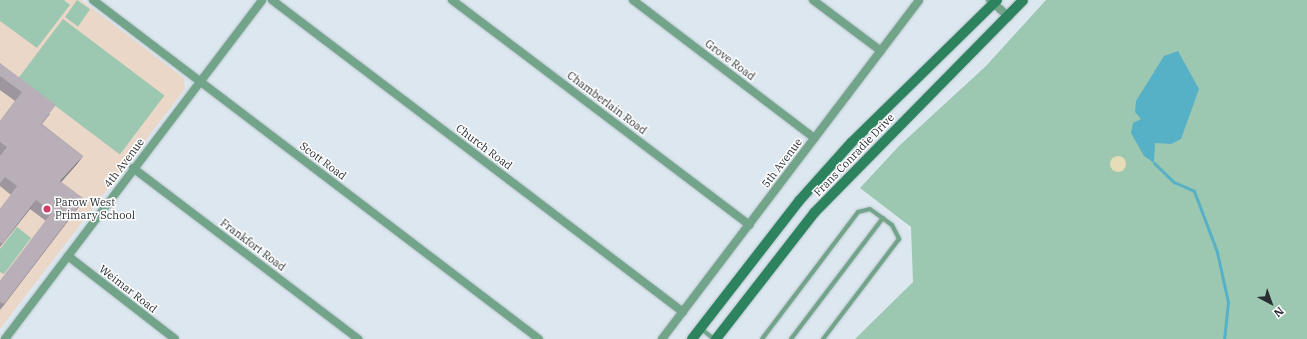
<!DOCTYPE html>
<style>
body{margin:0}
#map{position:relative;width:1307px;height:339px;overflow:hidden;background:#dce7f0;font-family:"IBM Plex Serif",serif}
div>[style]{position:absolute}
.education>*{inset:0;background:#ebd7c8}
.green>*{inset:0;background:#9cc7b0;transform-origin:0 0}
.sand>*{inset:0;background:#e6dcb7}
.round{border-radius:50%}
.water>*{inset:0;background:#57b1c6}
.stream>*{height:3px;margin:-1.5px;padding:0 1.5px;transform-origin:1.5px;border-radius:1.5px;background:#57b1c6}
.roads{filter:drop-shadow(0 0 1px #b8c2ca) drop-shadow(0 0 1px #b8c2ca)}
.lane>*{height:4px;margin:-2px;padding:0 2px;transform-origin:2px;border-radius:2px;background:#71a489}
.street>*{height:8px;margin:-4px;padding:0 4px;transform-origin:4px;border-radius:4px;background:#71a489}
.secondary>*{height:10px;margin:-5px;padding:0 5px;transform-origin:5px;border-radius:5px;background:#2c835d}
.wall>*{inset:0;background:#9e969e}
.shaded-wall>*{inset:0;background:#817a81}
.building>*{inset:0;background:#b8afb8}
.dots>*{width:11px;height:11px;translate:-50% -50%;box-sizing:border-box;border:2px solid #fff;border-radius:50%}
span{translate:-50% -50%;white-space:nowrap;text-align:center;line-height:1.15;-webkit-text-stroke:3px #fff;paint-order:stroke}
.street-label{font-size:11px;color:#2a2e31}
.poi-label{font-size:11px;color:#2a2e31}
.left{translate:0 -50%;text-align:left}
.north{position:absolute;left:1251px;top:283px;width:40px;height:40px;-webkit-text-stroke:3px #fff;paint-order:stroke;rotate:139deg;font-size:11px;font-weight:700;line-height:16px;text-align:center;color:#2a2e31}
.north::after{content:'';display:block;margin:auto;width:14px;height:18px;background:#2a2e31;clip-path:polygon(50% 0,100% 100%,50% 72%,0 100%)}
</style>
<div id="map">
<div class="education">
<div style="clip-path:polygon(0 0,81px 0,184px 78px,185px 89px,0 329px)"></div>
</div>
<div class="green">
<div style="clip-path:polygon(0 0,64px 0,70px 5px,37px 48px,0 21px)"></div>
<div style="left:77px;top:0;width:16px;height:21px;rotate:35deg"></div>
<div style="clip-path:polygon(1046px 0,1307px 0,1307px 339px,855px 339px,913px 282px,911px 227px,860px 188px,899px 146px,986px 66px)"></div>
<div style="left:63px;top:19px;width:127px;height:74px;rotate:37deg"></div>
<div style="clip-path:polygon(17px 227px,31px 238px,4px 274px,0 272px,0 249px)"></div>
</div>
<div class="sand">
<div class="round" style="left:1110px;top:156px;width:16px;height:16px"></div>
</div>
<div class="water">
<div style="clip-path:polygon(1178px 51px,1199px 89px,1181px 139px,1171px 144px,1155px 143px,1154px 163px,1144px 156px,1131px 133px,1133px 123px,1141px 119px,1135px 112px,1136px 101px,1164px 56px)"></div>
</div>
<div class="stream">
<div style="left:1154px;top:163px;width:28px;rotate:44deg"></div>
<div style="left:1174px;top:182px;width:22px;rotate:24deg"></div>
<div style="left:1194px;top:191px;width:65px;rotate:69.3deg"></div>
<div style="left:1217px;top:252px;width:51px;rotate:77.6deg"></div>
<div style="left:1228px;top:302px;width:37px;rotate:96deg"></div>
</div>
<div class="roads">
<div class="lane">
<div style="left:700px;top:328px;width:18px;rotate:38deg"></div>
<div style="left:762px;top:339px;width:159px;rotate:-52.9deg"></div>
<div style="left:858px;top:212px;width:12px;rotate:-14deg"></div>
<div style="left:870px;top:209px;width:27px;rotate:36deg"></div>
<div style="left:892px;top:225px;width:16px;rotate:63deg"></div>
<div style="left:899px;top:239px;width:126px;rotate:127.2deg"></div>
<div style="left:791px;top:339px;width:152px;rotate:-52.8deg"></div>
</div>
<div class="street">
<div style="left:93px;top:0;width:560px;rotate:37.24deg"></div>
<div style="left:272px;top:0;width:516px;rotate:37.2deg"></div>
<div style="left:452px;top:0;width:373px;rotate:37.1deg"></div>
<div style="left:633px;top:0;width:228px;rotate:37.3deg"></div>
<div style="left:813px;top:0;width:85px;rotate:36.9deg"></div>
<div style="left:990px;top:0;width:25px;rotate:42deg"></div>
<div style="left:133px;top:168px;width:283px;rotate:37.2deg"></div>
<div style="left:68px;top:256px;width:135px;rotate:37.8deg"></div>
<div style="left:5px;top:339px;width:425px;rotate:-52.8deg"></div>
<div style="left:662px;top:339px;width:425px;rotate:-52.8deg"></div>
</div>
<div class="secondary">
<div style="left:692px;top:339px;width:175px;rotate:-52.2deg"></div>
<div style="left:799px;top:201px;width:79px;rotate:-48.1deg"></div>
<div style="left:852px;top:142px;width:203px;rotate:-44.4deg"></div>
<div style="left:716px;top:339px;width:160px;rotate:-52.1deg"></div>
<div style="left:814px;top:213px;width:298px;rotate:-45.5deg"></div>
</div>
</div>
<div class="wall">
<div style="clip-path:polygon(0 63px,50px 114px,42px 124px,83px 156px,77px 164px,61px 182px,84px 199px,0 310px,0 281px,46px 221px,30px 209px,0 247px,0 209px,11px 195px,0 186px,0 121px,15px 101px,0 90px)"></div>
</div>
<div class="shaded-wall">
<div style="clip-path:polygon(83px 156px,77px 164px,54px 190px,60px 181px)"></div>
<div style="clip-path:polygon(84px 199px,78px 208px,0 310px,4px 304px)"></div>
<div style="clip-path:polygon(36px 200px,30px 209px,0 247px,2px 244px)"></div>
</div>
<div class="building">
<div style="clip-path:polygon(0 63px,56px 105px,41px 124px,83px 156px,60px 181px,84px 199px,4px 304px,0 302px,0 281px,52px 212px,36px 200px,2px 244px,0 242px,0 209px,17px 186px,5px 177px,0 183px,0 156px,7px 147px,0 142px,0 121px,22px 92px,0 76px)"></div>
</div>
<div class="dots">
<div style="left:47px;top:209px;background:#cc3e67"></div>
</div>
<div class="street-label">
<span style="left:730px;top:60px;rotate:37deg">Grove Road</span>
<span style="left:607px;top:103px;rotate:37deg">Chamberlain Road</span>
<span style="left:484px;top:147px;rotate:37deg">Church Road</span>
<span style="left:854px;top:155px;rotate:-46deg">Frans Conradie Drive</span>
<span style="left:323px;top:161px;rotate:37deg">Scott Road</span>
<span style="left:124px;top:163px;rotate:-53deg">4th Avenue</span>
<span style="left:782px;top:163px;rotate:-53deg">5th Avenue</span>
<span style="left:253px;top:245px;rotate:37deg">Frankfort Road</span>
<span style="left:128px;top:289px;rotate:38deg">Weimar Road</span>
</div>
<div class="poi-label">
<span class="left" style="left:55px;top:209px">Parow West<br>Primary School</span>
</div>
<div class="north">N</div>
</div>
